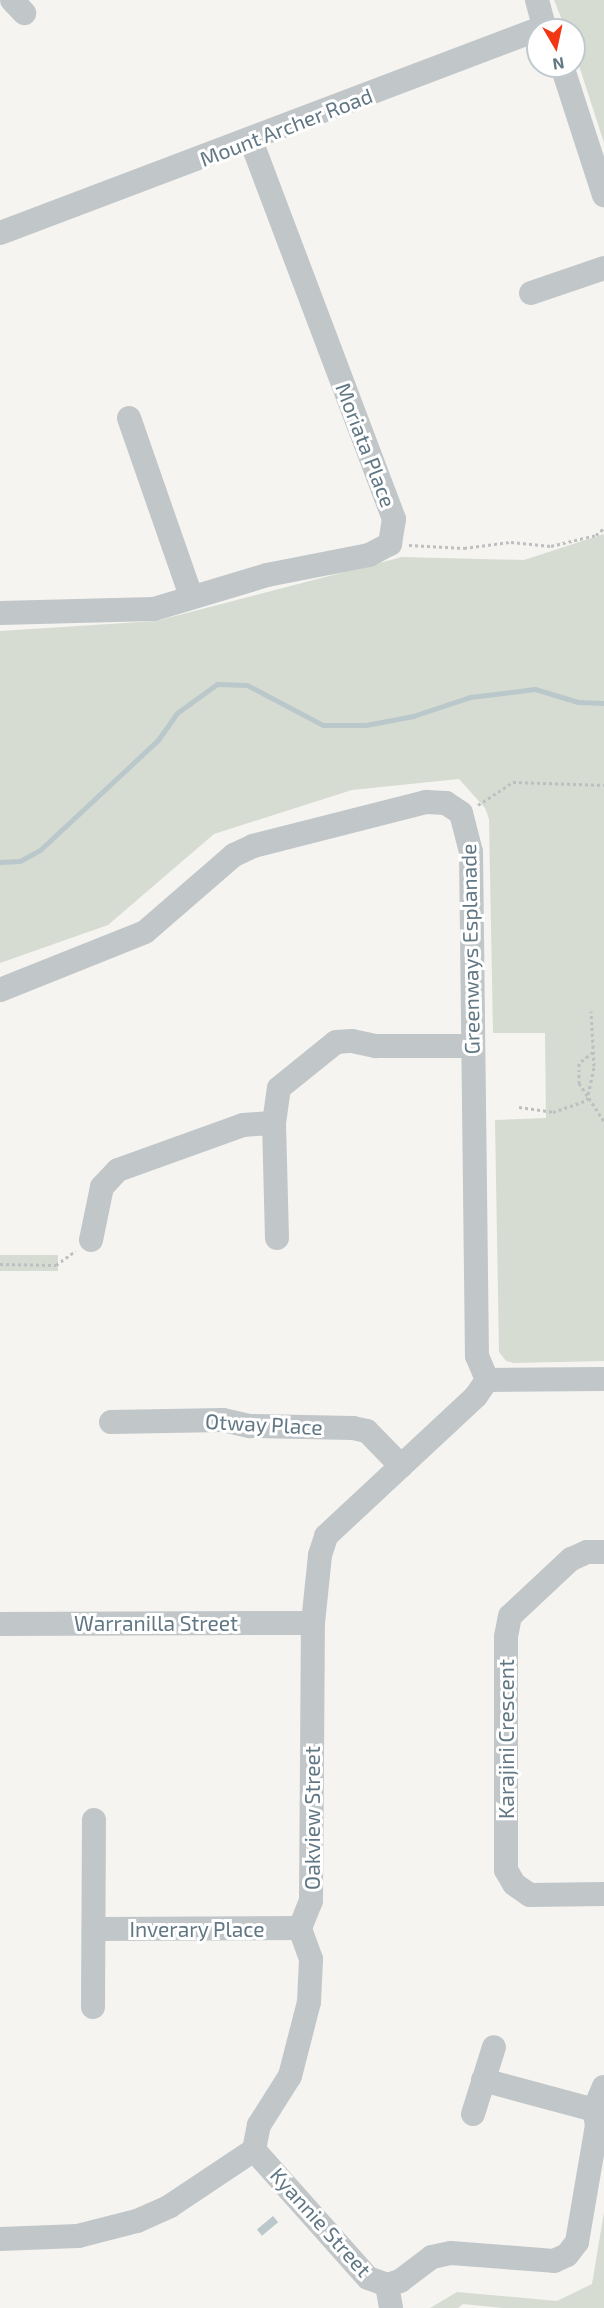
<!DOCTYPE html>
<style>
body{margin:0}
#map{position:relative;width:604px;height:2308px;overflow:hidden;background:#f5f4f0;font-family:"Exo 2",sans-serif}
div>[style]{position:absolute}
.green>*{inset:0;background:#d6dcd1;transform-origin:0 0}
.water>*{inset:0;background:#bac8cc;transform-origin:0 0}
.stream>*{height:5px;margin:-2.5px;padding:0 2.5px;transform-origin:2.5px;border-radius:2.5px;background:#bac8cc}
.path>*{height:3px;margin-top:-1.5px;transform-origin:0;background:repeating-linear-gradient(90deg,#bdbfc1 0 3px,transparent 0 6px)}
.minor>*{height:24px;margin:-12px;padding:0 12px;transform-origin:12px;border-radius:12px;background:#c1c6c9}
span{translate:-50% -50%;white-space:nowrap;text-align:center;line-height:1.15;-webkit-text-stroke:6px #fff;paint-order:stroke}
.street-label{font-size:21px;color:#617784}
.north{position:absolute;left:526px;top:18px;width:60px;height:60px;box-sizing:border-box;background:#fff;border:2px solid #c0c9ce;border-radius:50%;rotate:171deg;font-size:16px;font-weight:700;line-height:24px;text-align:center;color:#617784}
.north::after{content:'';display:block;margin:auto;width:21px;height:27px;background:#f23613;clip-path:polygon(50% 0,100% 100%,50% 72%,0 100%)}
</style>
<div id="map">
<div class="green">
<div style="clip-path:polygon(554px 0,604px 0,604px 143px,574px 50px,574px 30px,566px 30px)"></div>
<div style="clip-path:polygon(604px 534px,604px 1361px,514px 1363px,506px 1361px,499px 1352px,495px 1120px,546px 1118px,545px 1033px,493px 1033px,489px 819px,485px 808px,459px 779px,352px 790px,214px 834px,108px 925px,0 963px,0 631px,156px 621px,402px 557px,524px 560px)"></div>
<div style="left:58px;top:1255px;width:16px;height:58px;rotate:90deg"></div>
<div style="clip-path:polygon(604px 2212px,604px 2308px,503px 2308px,463px 2304px,458px 2308px,430px 2308px,457px 2292px,557px 2301px,592px 2284px)"></div>
</div>
<div class="water">
<div style="left:273px;top:2216px;width:8px;height:21px;rotate:50deg"></div>
</div>
<div class="stream">
<div style="left:0;top:862px;width:20px;rotate:-3deg"></div>
<div style="left:20px;top:861px;width:23px;rotate:-29deg"></div>
<div style="left:40px;top:850px;width:161px;rotate:-43deg"></div>
<div style="left:158px;top:740px;width:33px;rotate:-55deg"></div>
<div style="left:177px;top:713px;width:49px;rotate:-35.9deg"></div>
<div style="left:217px;top:684px;width:30px;rotate:2deg"></div>
<div style="left:247px;top:685px;width:86px;rotate:27.8deg"></div>
<div style="left:323px;top:725px;width:43px"></div>
<div style="left:366px;top:725px;width:48px;rotate:-10.8deg"></div>
<div style="left:413px;top:716px;width:60px;rotate:-18.4deg"></div>
<div style="left:470px;top:697px;width:65px;rotate:-7deg"></div>
<div style="left:535px;top:689px;width:45px;rotate:16.8deg"></div>
<div style="left:578px;top:702px;width:26px;rotate:2deg"></div>
</div>
<div class="path">
<div style="left:409px;top:545px;width:55px;rotate:3.1deg"></div>
<div style="left:464px;top:548px;width:47px;rotate:-7.3deg"></div>
<div style="left:511px;top:542px;width:40px;rotate:5.7deg"></div>
<div style="left:551px;top:546px;width:46px;rotate:-13.7deg"></div>
<div style="left:596px;top:535px;width:11px;rotate:-41deg"></div>
<div style="left:478px;top:805px;width:42px;rotate:-33.3deg"></div>
<div style="left:513px;top:782px;width:91px;rotate:1.9deg"></div>
<div style="left:593px;top:1052px;width:18px;rotate:142deg"></div>
<div style="left:579px;top:1063px;width:20px;rotate:90deg"></div>
<div style="left:579px;top:1083px;width:45px;rotate:56.7deg"></div>
<div style="left:519px;top:1107px;width:34px;rotate:8deg"></div>
<div style="left:553px;top:1112px;width:36px;rotate:-19deg"></div>
<div style="left:587px;top:1100px;width:35px;rotate:-78deg"></div>
<div style="left:594px;top:1066px;width:55px;rotate:-93.1deg"></div>
<div style="left:0;top:1264px;width:56px;rotate:1deg"></div>
<div style="left:56px;top:1265px;width:24px;rotate:-36deg"></div>
</div>
<div class="minor">
<div style="left:12px;top:0;width:18px;rotate:47deg"></div>
<div style="left:537px;top:0;width:31px;rotate:75deg"></div>
<div style="left:562px;top:66px;width:136px;rotate:72deg"></div>
<div style="left:0;top:233px;width:582px;rotate:-20.74deg"></div>
<div style="left:531px;top:293px;width:77px;rotate:-18.9deg"></div>
<div style="left:129px;top:418px;width:188px;rotate:70.8deg"></div>
<div style="left:0;top:613px;width:154px;rotate:-1.5deg"></div>
<div style="left:154px;top:609px;width:118px;rotate:-16.7deg"></div>
<div style="left:267px;top:575px;width:104px;rotate:-11.1deg"></div>
<div style="left:369px;top:555px;width:24px;rotate:-28deg"></div>
<div style="left:390px;top:544px;width:25px;rotate:-81deg"></div>
<div style="left:394px;top:519px;width:404px;rotate:-110.7deg"></div>
<div style="left:0;top:990px;width:156px;rotate:-21.8deg"></div>
<div style="left:145px;top:932px;width:118px;rotate:-40.9deg"></div>
<div style="left:234px;top:855px;width:21px;rotate:-25deg"></div>
<div style="left:253px;top:846px;width:179px;rotate:-14.3deg"></div>
<div style="left:426px;top:802px;width:20px;rotate:3deg"></div>
<div style="left:446px;top:803px;width:18px;rotate:34deg"></div>
<div style="left:461px;top:813px;width:40px;rotate:75.6deg"></div>
<div style="left:471px;top:852px;width:504px;rotate:89.32deg"></div>
<div style="left:477px;top:1356px;width:26px;rotate:67deg"></div>
<div style="left:277px;top:1238px;width:115px;rotate:-91.5deg"></div>
<div style="left:274px;top:1123px;width:35px;rotate:-82deg"></div>
<div style="left:279px;top:1088px;width:73px;rotate:-38.9deg"></div>
<div style="left:336px;top:1042px;width:16px;rotate:-4deg"></div>
<div style="left:352px;top:1041px;width:25px;rotate:12deg"></div>
<div style="left:376px;top:1046px;width:96px"></div>
<div style="left:91px;top:1240px;width:54px;rotate:-78.3deg"></div>
<div style="left:102px;top:1187px;width:23px;rotate:-47deg"></div>
<div style="left:118px;top:1170px;width:133px;rotate:-19.8deg"></div>
<div style="left:243px;top:1125px;width:31px;rotate:-4deg"></div>
<div style="left:487px;top:1380px;width:117px;rotate:-0.5deg"></div>
<div style="left:111px;top:1422px;width:112px;rotate:-1deg"></div>
<div style="left:223px;top:1420px;width:28px;rotate:13deg"></div>
<div style="left:250px;top:1426px;width:103px;rotate:1.1deg"></div>
<div style="left:353px;top:1428px;width:14px;rotate:12deg"></div>
<div style="left:367px;top:1431px;width:49px;rotate:45.8deg"></div>
<div style="left:604px;top:1552px;width:17px;rotate:180deg"></div>
<div style="left:587px;top:1552px;width:17px;rotate:156deg"></div>
<div style="left:571px;top:1559px;width:83px;rotate:136.9deg"></div>
<div style="left:510px;top:1616px;width:21px;rotate:101deg"></div>
<div style="left:506px;top:1637px;width:233px;rotate:90deg"></div>
<div style="left:506px;top:1870px;width:16px;rotate:60deg"></div>
<div style="left:514px;top:1884px;width:19px;rotate:35deg"></div>
<div style="left:530px;top:1895px;width:74px;rotate:-0.8deg"></div>
<div style="left:0;top:1624px;width:313px;rotate:-0.2deg"></div>
<div style="left:94px;top:1929px;width:206px;rotate:-0.3deg"></div>
<div style="left:93px;top:2007px;width:187px;rotate:-89.7deg"></div>
<div style="left:483px;top:2080px;width:115px;rotate:15.1deg"></div>
<div style="left:473px;top:2114px;width:70px;rotate:-72.6deg"></div>
<div style="left:254px;top:2150px;width:171px;rotate:48.3deg"></div>
<div style="left:368px;top:2278px;width:20px;rotate:20deg"></div>
<div style="left:387px;top:2285px;width:14px;rotate:-17deg"></div>
<div style="left:400px;top:2281px;width:40px;rotate:-37deg"></div>
<div style="left:432px;top:2257px;width:19px;rotate:-12deg"></div>
<div style="left:451px;top:2253px;width:103px;rotate:4.4deg"></div>
<div style="left:554px;top:2261px;width:14px;rotate:-25deg"></div>
<div style="left:567px;top:2255px;width:16px;rotate:-52deg"></div>
<div style="left:577px;top:2242px;width:119px;rotate:-80.3deg"></div>
<div style="left:597px;top:2125px;width:15px;rotate:-101deg"></div>
<div style="left:594px;top:2110px;width:25px;rotate:-67deg"></div>
<div style="left:0;top:2239px;width:78px;rotate:-2.2deg"></div>
<div style="left:78px;top:2236px;width:61px;rotate:-14.3deg"></div>
<div style="left:137px;top:2221px;width:36px;rotate:-24deg"></div>
<div style="left:170px;top:2206px;width:101px;rotate:-33.7deg"></div>
<div style="left:254px;top:2150px;width:25px;rotate:-79deg"></div>
<div style="left:259px;top:2125px;width:58px;rotate:-57.7deg"></div>
<div style="left:290px;top:2076px;width:76px;rotate:-75.6deg"></div>
<div style="left:309px;top:2002px;width:43px;rotate:-87.3deg"></div>
<div style="left:311px;top:1959px;width:33px;rotate:-110deg"></div>
<div style="left:300px;top:1928px;width:29px;rotate:-68deg"></div>
<div style="left:311px;top:1901px;width:278px;rotate:-89.6deg"></div>
<div style="left:313px;top:1623px;width:68px;rotate:-84.1deg"></div>
<div style="left:320px;top:1555px;width:20px;rotate:-72deg"></div>
<div style="left:326px;top:1536px;width:205px;rotate:-43deg"></div>
<div style="left:476px;top:1396px;width:19px;rotate:-55deg"></div>
<div style="left:387px;top:2285px;width:23px;rotate:80deg"></div>
</div>
<div class="street-label">
<span style="left:286px;top:127px;rotate:-21deg">Mount Archer Road</span>
<span style="left:366px;top:445px;rotate:69deg">Moriata Place</span>
<span style="left:470px;top:949px;rotate:-91deg">Greenways Esplanade</span>
<span style="left:264px;top:1424px;rotate:3deg">Otway Place</span>
<span style="left:156px;top:1623px">Warranilla Street</span>
<span style="left:506px;top:1739px;rotate:-90deg">Karajini Crescent</span>
<span style="left:312px;top:1818px;rotate:-90deg">Oakview Street</span>
<span style="left:197px;top:1929px">Inverary Place</span>
<span style="left:321px;top:2222px;rotate:48deg">Kyannie Street</span>
</div>
<div class="north">N</div>
</div>
